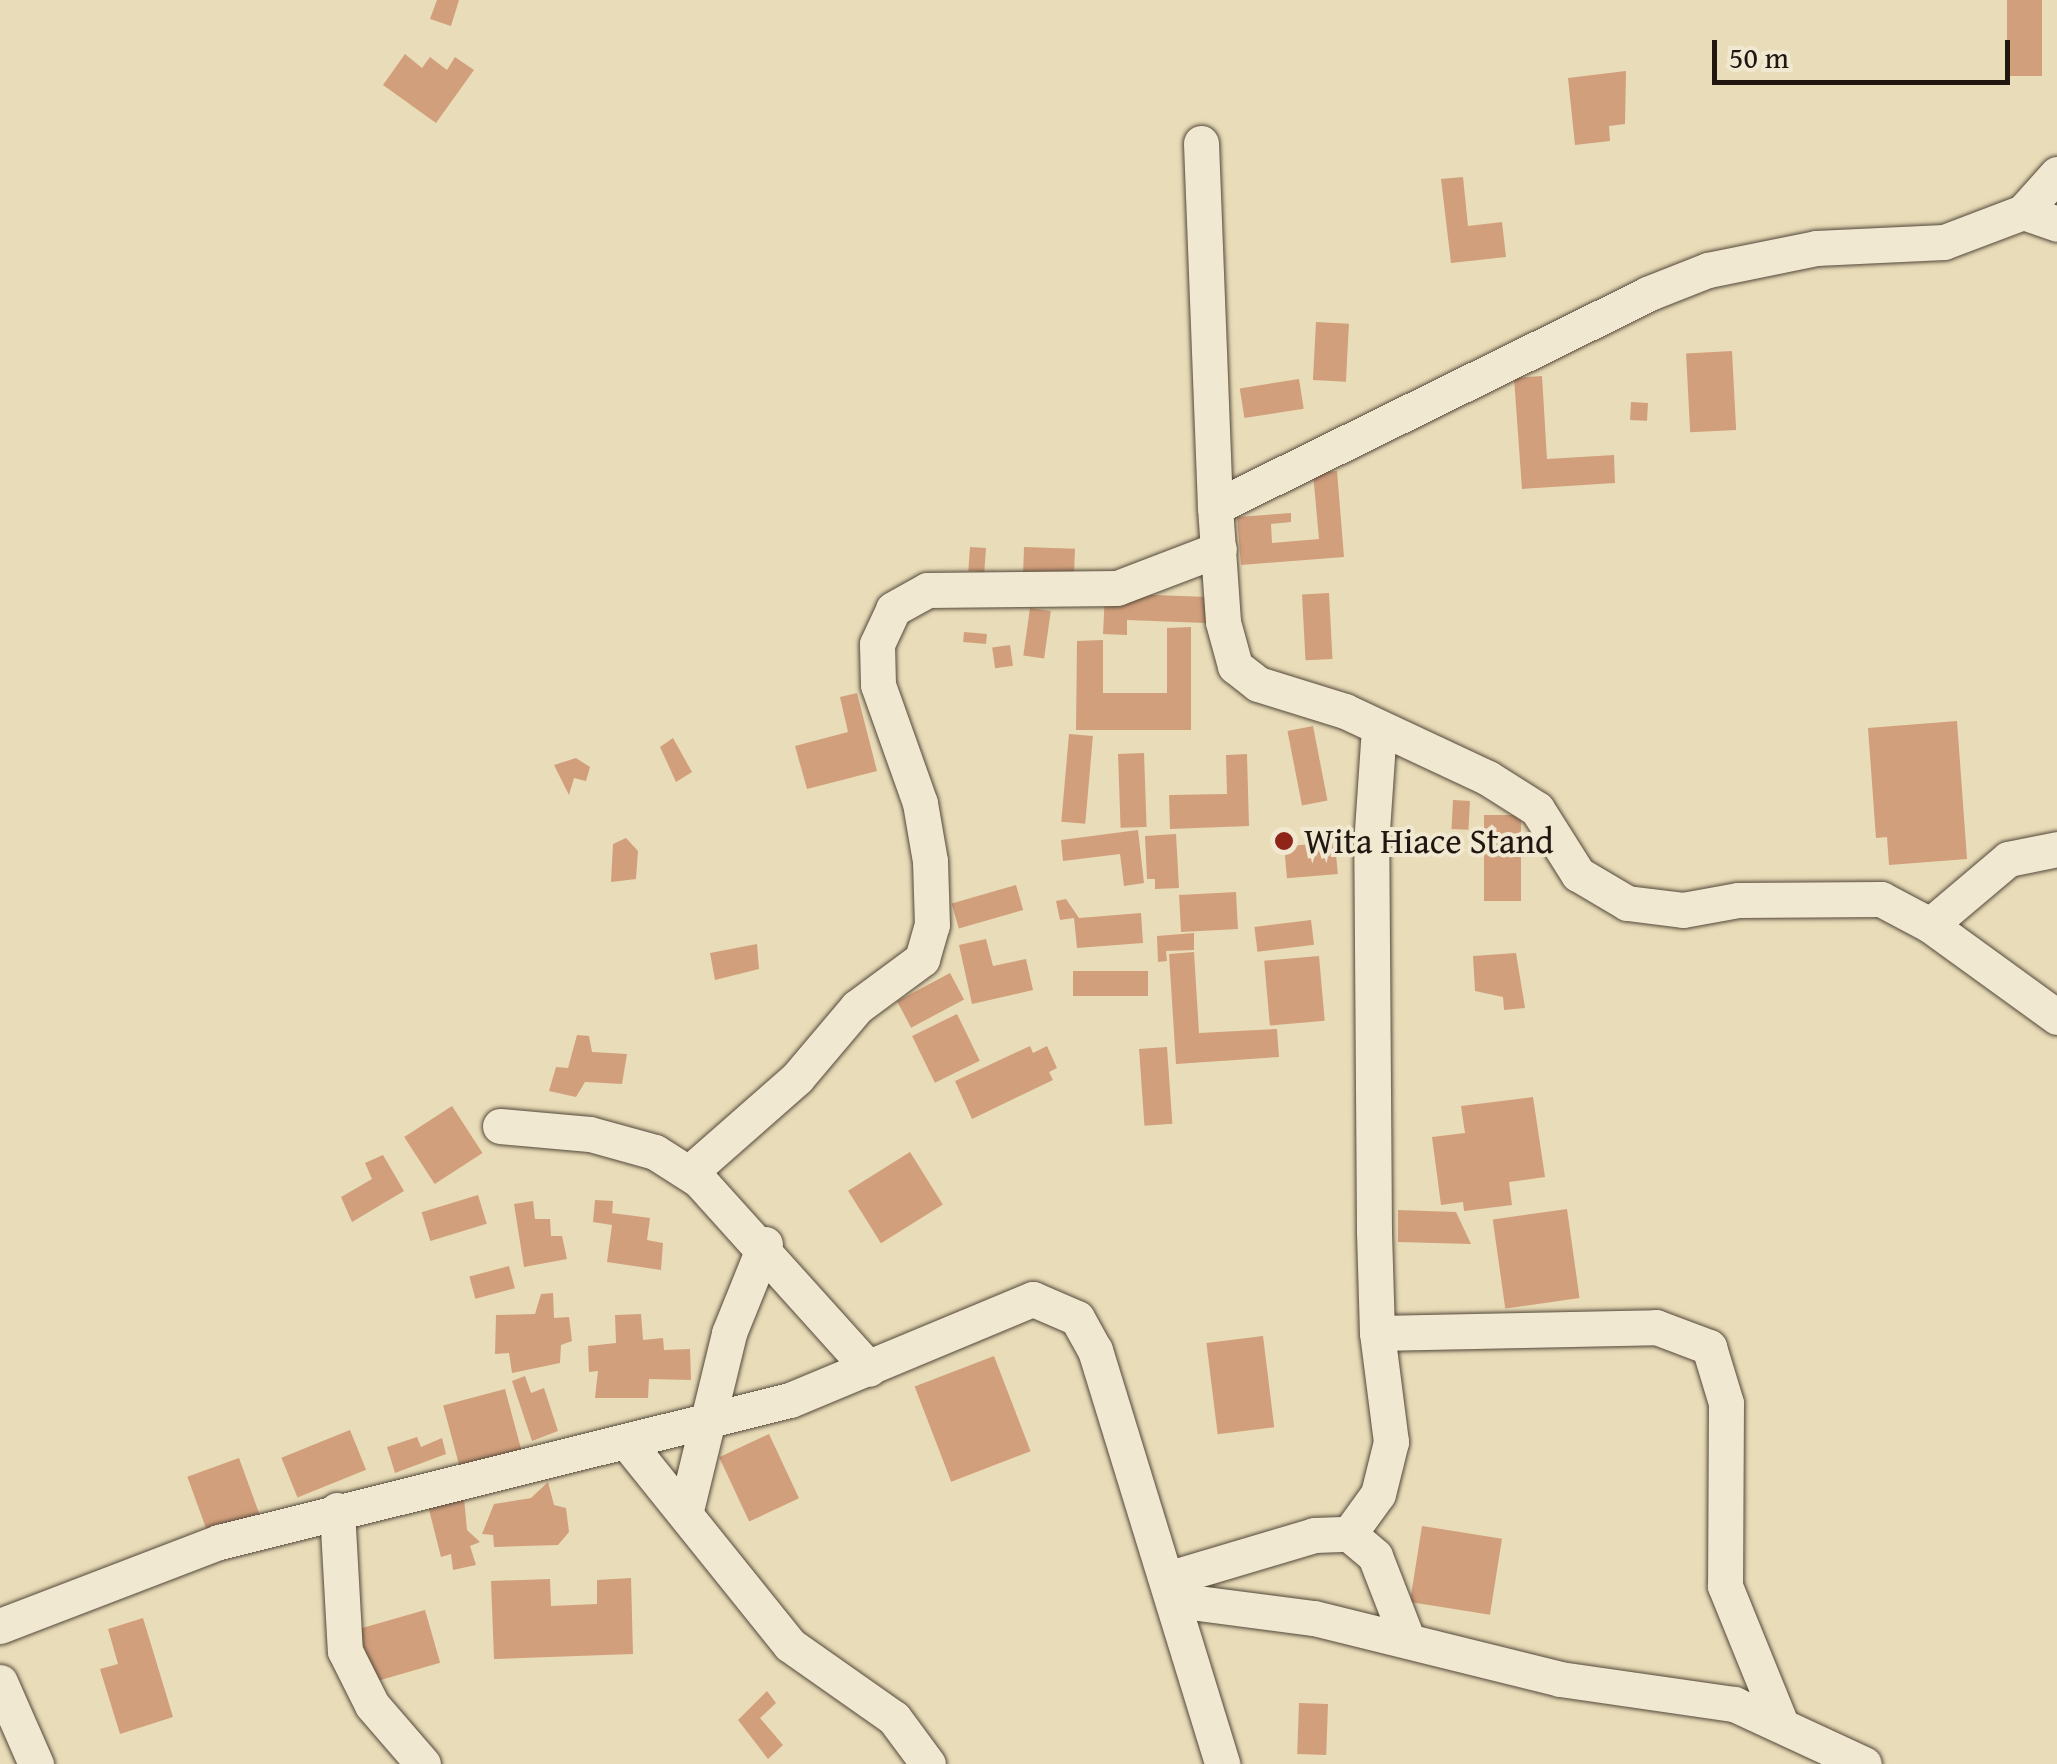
<!DOCTYPE html>
<style>
body{margin:0}
#map{position:relative;width:2057px;height:1764px;overflow:hidden;background:#e9dcb8;font-family:"Gentium Book Plus",serif}
div>[style]{position:absolute}
.building>*{inset:0;background:#d29f7c;transform-origin:0 0}
.roads{filter:drop-shadow(0 0 2px #53483a) drop-shadow(0 0 2px #53483a)}
.minor>*{height:35px;margin:-17.5px;padding:0 17.5px;transform-origin:17.5px;border-radius:17.5px;background:#f1e8d1}
.dots>*{width:28px;height:28px;translate:-50% -50%;box-sizing:border-box;border:5px solid #f1e8d1;border-radius:50%}
span{translate:-50% -50%;white-space:nowrap;text-align:center;line-height:1.15;-webkit-text-stroke:8px #f1e8d1;paint-order:stroke}
.poi-label{font-size:35px;color:#211610}
.left{translate:0 -50%;text-align:left}
.scale{position:absolute;left:1712px;top:40px;width:298px;height:45px;box-sizing:border-box;border:5px solid #211610;border-top:0;padding-left:12px;font-size:30px;line-height:35px;white-space:nowrap;color:#211610;-webkit-text-stroke:8px #f1e8d1;paint-order:stroke}
</style>
<div id="map">
<div class="building">
<div style="clip-path:polygon(437px 0,459px 0,451px 26px,430px 19px)"></div>
<div style="left:2007px;top:0;width:35px;height:76px"></div>
<div style="clip-path:polygon(405px 54px,422px 68px,430px 57px,447px 70px,455px 57px,474px 70px,436px 123px,383px 85px)"></div>
<div style="clip-path:polygon(1626px 71px,1625px 124px,1609px 126px,1610px 141px,1575px 145px,1568px 78px)"></div>
<div style="clip-path:polygon(1463px 177px,1468px 226px,1502px 222px,1506px 257px,1451px 263px,1441px 179px)"></div>
<div style="left:1316px;top:322px;width:33px;height:58px;rotate:3deg"></div>
<div style="left:1732px;top:351px;width:79px;height:46px;rotate:87deg"></div>
<div style="clip-path:polygon(1542px 376px,1547px 459px,1614px 455px,1615px 483px,1522px 489px,1514px 378px)"></div>
<div style="left:1299px;top:379px;width:30px;height:60px;rotate:81deg"></div>
<div style="left:1631px;top:402px;width:17px;height:18px;rotate:3deg"></div>
<div style="clip-path:polygon(1337px 471px,1344px 557px,1241px 565px,1237px 517px,1291px 513px,1291px 522px,1271px 524px,1272px 543px,1319px 539px,1313px 473px)"></div>
<div style="left:970px;top:547px;width:16px;height:24px;rotate:4deg"></div>
<div style="left:1024px;top:547px;width:51px;height:32px;rotate:2deg"></div>
<div style="clip-path:polygon(1105px 593px,1207px 597px,1206px 623px,1127px 620px,1127px 635px,1103px 634px)"></div>
<div style="left:1329px;top:593px;width:66px;height:27px;rotate:87deg"></div>
<div style="left:1030px;top:608px;width:21px;height:48px;rotate:8deg"></div>
<div style="clip-path:polygon(1191px 627px,1191px 730px,1076px 730px,1077px 641px,1103px 640px,1103px 693px,1167px 693px,1167px 628px)"></div>
<div style="left:964px;top:632px;width:23px;height:10px;rotate:5deg"></div>
<div style="left:1010px;top:645px;width:21px;height:18px;rotate:82deg"></div>
<div style="clip-path:polygon(857px 693px,877px 771px,807px 789px,795px 746px,848px 732px,840px 697px)"></div>
<div style="clip-path:polygon(1957px 721px,1967px 859px,1889px 865px,1887px 837px,1876px 838px,1868px 728px)"></div>
<div style="left:1313px;top:726px;width:76px;height:26px;rotate:79deg"></div>
<div style="left:1069px;top:734px;width:24px;height:88px;rotate:5deg"></div>
<div style="clip-path:polygon(673px 738px,692px 772px,676px 782px,660px 747px)"></div>
<div style="left:1144px;top:753px;width:74px;height:26px;rotate:88deg"></div>
<div style="clip-path:polygon(1247px 754px,1249px 826px,1170px 829px,1169px 795px,1227px 794px,1226px 755px)"></div>
<div style="clip-path:polygon(576px 758px,590px 767px,586px 781px,574px 778px,569px 795px,554px 765px)"></div>
<div style="left:1453px;top:800px;width:17px;height:29px;rotate:3deg"></div>
<div style="left:1484px;top:815px;width:37px;height:86px"></div>
<div style="clip-path:polygon(1138px 830px,1144px 883px,1124px 886px,1120px 854px,1063px 861px,1061px 840px)"></div>
<div style="clip-path:polygon(1176px 834px,1179px 888px,1155px 889px,1155px 879px,1147px 879px,1145px 836px)"></div>
<div style="clip-path:polygon(626px 838px,638px 851px,636px 879px,611px 882px,613px 844px)"></div>
<div style="left:1335px;top:842px;width:32px;height:51px;rotate:85deg"></div>
<div style="left:1016px;top:885px;width:26px;height:67px;rotate:74deg"></div>
<div style="left:1236px;top:892px;width:37px;height:57px;rotate:87deg"></div>
<div style="clip-path:polygon(1066px 899px,1079px 918px,1141px 913px,1143px 943px,1077px 948px,1074px 918px,1060px 920px,1056px 901px)"></div>
<div style="left:1311px;top:920px;width:25px;height:57px;rotate:83deg"></div>
<div style="clip-path:polygon(1194px 933px,1194px 950px,1166px 951px,1167px 961px,1158px 962px,1157px 936px)"></div>
<div style="clip-path:polygon(986px 939px,993px 966px,1026px 959px,1033px 990px,972px 1004px,959px 945px)"></div>
<div style="clip-path:polygon(757px 944px,759px 969px,715px 980px,710px 953px)"></div>
<div style="clip-path:polygon(1194px 952px,1199px 1033px,1277px 1029px,1279px 1057px,1176px 1064px,1169px 954px)"></div>
<div style="clip-path:polygon(1516px 953px,1525px 1008px,1504px 1010px,1503px 997px,1475px 991px,1473px 956px)"></div>
<div style="left:1319px;top:956px;width:65px;height:55px;rotate:85deg"></div>
<div style="left:1073px;top:971px;width:75px;height:25px"></div>
<div style="left:950px;top:973px;width:30px;height:60px;rotate:62deg"></div>
<div style="left:957px;top:1014px;width:52px;height:50px;rotate:64deg"></div>
<div style="clip-path:polygon(577px 1035px,589px 1036px,592px 1052px,627px 1054px,622px 1084px,585px 1082px,576px 1097px,549px 1091px,556px 1067px,568px 1068px)"></div>
<div style="clip-path:polygon(1030px 1046px,1033px 1053px,1047px 1046px,1057px 1068px,1049px 1072px,1053px 1080px,972px 1119px,955px 1081px)"></div>
<div style="left:1167px;top:1047px;width:77px;height:28px;rotate:86deg"></div>
<div style="clip-path:polygon(1533px 1097px,1545px 1177px,1509px 1182px,1512px 1205px,1464px 1211px,1463px 1202px,1441px 1205px,1432px 1137px,1465px 1133px,1461px 1106px)"></div>
<div style="left:452px;top:1106px;width:56px;height:57px;rotate:57deg"></div>
<div style="left:910px;top:1152px;width:62px;height:73px;rotate:58deg"></div>
<div style="clip-path:polygon(383px 1155px,404px 1191px,352px 1222px,341px 1197px,372px 1179px,365px 1163px)"></div>
<div style="left:478px;top:1195px;width:30px;height:59px;rotate:73deg"></div>
<div style="clip-path:polygon(595px 1200px,613px 1201px,612px 1213px,650px 1218px,647px 1240px,663px 1243px,661px 1270px,607px 1262px,612px 1225px,593px 1222px)"></div>
<div style="clip-path:polygon(533px 1201px,535px 1219px,550px 1219px,551px 1236px,562px 1236px,567px 1259px,524px 1267px,514px 1204px)"></div>
<div style="left:1567px;top:1209px;width:90px;height:75px;rotate:82deg"></div>
<div style="clip-path:polygon(1398px 1210px,1456px 1212px,1471px 1244px,1398px 1242px)"></div>
<div style="left:509px;top:1266px;width:23px;height:41px;rotate:75deg"></div>
<div style="clip-path:polygon(553px 1293px,554px 1318px,569px 1317px,572px 1341px,561px 1345px,560px 1363px,512px 1373px,509px 1353px,495px 1354px,496px 1315px,535px 1314px,541px 1294px)"></div>
<div style="clip-path:polygon(641px 1314px,643px 1340px,663px 1338px,664px 1350px,690px 1349px,691px 1380px,649px 1379px,648px 1398px,595px 1398px,598px 1371px,589px 1372px,588px 1346px,616px 1343px,615px 1315px)"></div>
<div style="left:1263px;top:1336px;width:92px;height:57px;rotate:83deg"></div>
<div style="left:994px;top:1356px;width:102px;height:85px;rotate:69deg"></div>
<div style="clip-path:polygon(525px 1376px,531px 1393px,544px 1388px,558px 1431px,532px 1441px,512px 1381px)"></div>
<div style="left:505px;top:1389px;width:72px;height:64px;rotate:75deg"></div>
<div style="left:350px;top:1430px;width:43px;height:74px;rotate:68deg"></div>
<div style="left:769px;top:1434px;width:71px;height:55px;rotate:65deg"></div>
<div style="clip-path:polygon(417px 1437px,421px 1447px,442px 1438px,446px 1454px,395px 1473px,387px 1447px)"></div>
<div style="left:239px;top:1458px;width:66px;height:55px;rotate:70deg"></div>
<div style="clip-path:polygon(548px 1482px,554px 1505px,566px 1508px,569px 1532px,558px 1545px,494px 1547px,493px 1535px,482px 1534px,494px 1504px,531px 1498px)"></div>
<div style="clip-path:polygon(426px 1498px,464px 1498px,467px 1530px,480px 1542px,470px 1546px,476px 1565px,453px 1570px,451px 1554px,441px 1557px)"></div>
<div style="left:1422px;top:1526px;width:81px;height:77px;rotate:9deg"></div>
<div style="clip-path:polygon(631px 1578px,633px 1654px,494px 1659px,491px 1581px,550px 1579px,551px 1606px,597px 1604px,597px 1580px)"></div>
<div style="left:425px;top:1610px;width:55px;height:69px;rotate:74deg"></div>
<div style="clip-path:polygon(143px 1618px,173px 1717px,120px 1734px,100px 1669px,118px 1664px,108px 1629px)"></div>
<div style="clip-path:polygon(767px 1691px,776px 1703px,760px 1718px,783px 1745px,768px 1759px,738px 1720px)"></div>
<div style="left:1299px;top:1703px;width:29px;height:51px;rotate:2deg"></div>
</div>
<div class="roads">
<div class="minor">
<div style="left:1201px;top:143px;width:364px;rotate:87.8deg"></div>
<div style="left:1215px;top:507px;width:115px;rotate:86deg"></div>
<div style="left:1223px;top:622px;width:46px;rotate:74.7deg"></div>
<div style="left:1235px;top:666px;width:29px;rotate:38deg"></div>
<div style="left:1258px;top:684px;width:91px;rotate:17.2deg"></div>
<div style="left:1345px;top:711px;width:158px;rotate:25.1deg"></div>
<div style="left:1488px;top:778px;width:58px;rotate:32.3deg"></div>
<div style="left:1537px;top:809px;width:77px;rotate:57.8deg"></div>
<div style="left:1578px;top:874px;width:57px;rotate:30.6deg"></div>
<div style="left:1627px;top:903px;width:56px;rotate:7.1deg"></div>
<div style="left:1683px;top:910px;width:56px;rotate:-10.3deg"></div>
<div style="left:1738px;top:900px;width:143px;rotate:-0.4deg"></div>
<div style="left:1881px;top:899px;width:55px;rotate:28deg"></div>
<div style="left:1930px;top:925px;width:157px;rotate:35.9deg"></div>
<div style="left:2023px;top:212px;width:36px;rotate:19deg"></div>
<div style="left:1215px;top:507px;width:482px;rotate:-26.2deg"></div>
<div style="left:1647px;top:294px;width:66px;rotate:-21.5deg"></div>
<div style="left:1708px;top:270px;width:110px;rotate:-11.5deg"></div>
<div style="left:1816px;top:248px;width:128px;rotate:-2.7deg"></div>
<div style="left:1944px;top:242px;width:85px;rotate:-20.8deg"></div>
<div style="left:2023px;top:212px;width:51px;rotate:-48.2deg"></div>
<div style="left:1930px;top:925px;width:102px;rotate:-40.2deg"></div>
<div style="left:2008px;top:859px;width:50px;rotate:-11.5deg"></div>
<div style="left:500px;top:1126px;width:90px;rotate:5.1deg"></div>
<div style="left:590px;top:1134px;width:67px;rotate:15.5deg"></div>
<div style="left:655px;top:1152px;width:52px;rotate:32.5deg"></div>
<div style="left:699px;top:1180px;width:254px;rotate:48deg"></div>
<div style="left:689px;top:1173px;width:144px;rotate:-41.3deg"></div>
<div style="left:797px;top:1078px;width:93px;rotate:-49.8deg"></div>
<div style="left:857px;top:1007px;width:81px;rotate:-36.4deg"></div>
<div style="left:922px;top:959px;width:35px;rotate:-74deg"></div>
<div style="left:932px;top:925px;width:64px;rotate:-91.8deg"></div>
<div style="left:930px;top:861px;width:59px;rotate:-99.8deg"></div>
<div style="left:920px;top:803px;width:125px;rotate:-109.6deg"></div>
<div style="left:878px;top:685px;width:41px;rotate:-91.4deg"></div>
<div style="left:877px;top:644px;width:38px;rotate:-65deg"></div>
<div style="left:893px;top:609px;width:39px;rotate:-29deg"></div>
<div style="left:927px;top:590px;width:190px;rotate:-0.6deg"></div>
<div style="left:1117px;top:588px;width:109px;rotate:-20.9deg"></div>
<div style="left:1377px;top:1333px;width:279px;rotate:-1.2deg"></div>
<div style="left:1656px;top:1327px;width:57px;rotate:20.7deg"></div>
<div style="left:1709px;top:1347px;width:59px;rotate:73.1deg"></div>
<div style="left:1726px;top:1403px;width:183px;rotate:90.3deg"></div>
<div style="left:1725px;top:1586px;width:149px;rotate:67.9deg"></div>
<div style="left:630px;top:1446px;width:255px;rotate:51.2deg"></div>
<div style="left:790px;top:1645px;width:127px;rotate:35.1deg"></div>
<div style="left:894px;top:1718px;width:57px;rotate:53.5deg"></div>
<div style="left:337px;top:1510px;width:141px;rotate:86.8deg"></div>
<div style="left:345px;top:1651px;width:60px;rotate:63.4deg"></div>
<div style="left:372px;top:1705px;width:78px;rotate:49.2deg"></div>
<div style="left:686px;top:1510px;width:182px;rotate:-76.3deg"></div>
<div style="left:729px;top:1333px;width:96px;rotate:-68deg"></div>
<div style="left:1349px;top:1534px;width:49px;rotate:-54.1deg"></div>
<div style="left:1378px;top:1494px;width:54px;rotate:-76deg"></div>
<div style="left:1391px;top:1442px;width:110px;rotate:-97.3deg"></div>
<div style="left:1377px;top:1333px;width:101px;rotate:-91.7deg"></div>
<div style="left:1374px;top:1232px;width:387px;rotate:-90.4deg"></div>
<div style="left:1371px;top:845px;width:117px;rotate:-86.1deg"></div>
<div style="left:1170px;top:1578px;width:150px;rotate:-16.6deg"></div>
<div style="left:1314px;top:1535px;width:35px;rotate:-2deg"></div>
<div style="left:1349px;top:1534px;width:34px;rotate:40deg"></div>
<div style="left:1375px;top:1556px;width:91px;rotate:68.8deg"></div>
<div style="left:1175px;top:1600px;width:140px;rotate:7.4deg"></div>
<div style="left:1314px;top:1618px;width:253px;rotate:13.9deg"></div>
<div style="left:1560px;top:1679px;width:176px;rotate:8.2deg"></div>
<div style="left:1734px;top:1704px;width:143px;rotate:24.8deg"></div>
<div style="left:0;top:1626px;width:235px;rotate:-21deg"></div>
<div style="left:219px;top:1542px;width:588px;rotate:-13.97deg"></div>
<div style="left:790px;top:1400px;width:263px;rotate:-22.6deg"></div>
<div style="left:1033px;top:1299px;width:48px;rotate:23.4deg"></div>
<div style="left:1077px;top:1318px;width:37px;rotate:61deg"></div>
<div style="left:1095px;top:1350px;width:433px;rotate:72.9deg"></div>
<div style="left:0;top:1682px;width:90px;rotate:66.3deg"></div>
</div>
</div>
<div class="dots">
<div style="left:1284px;top:841px;background:#8f2418"></div>
</div>
<div class="poi-label">
<span class="left" style="left:1304px;top:841px">Wita Hiace Stand</span>
</div>
<div class="scale">50 m</div>
</div>
